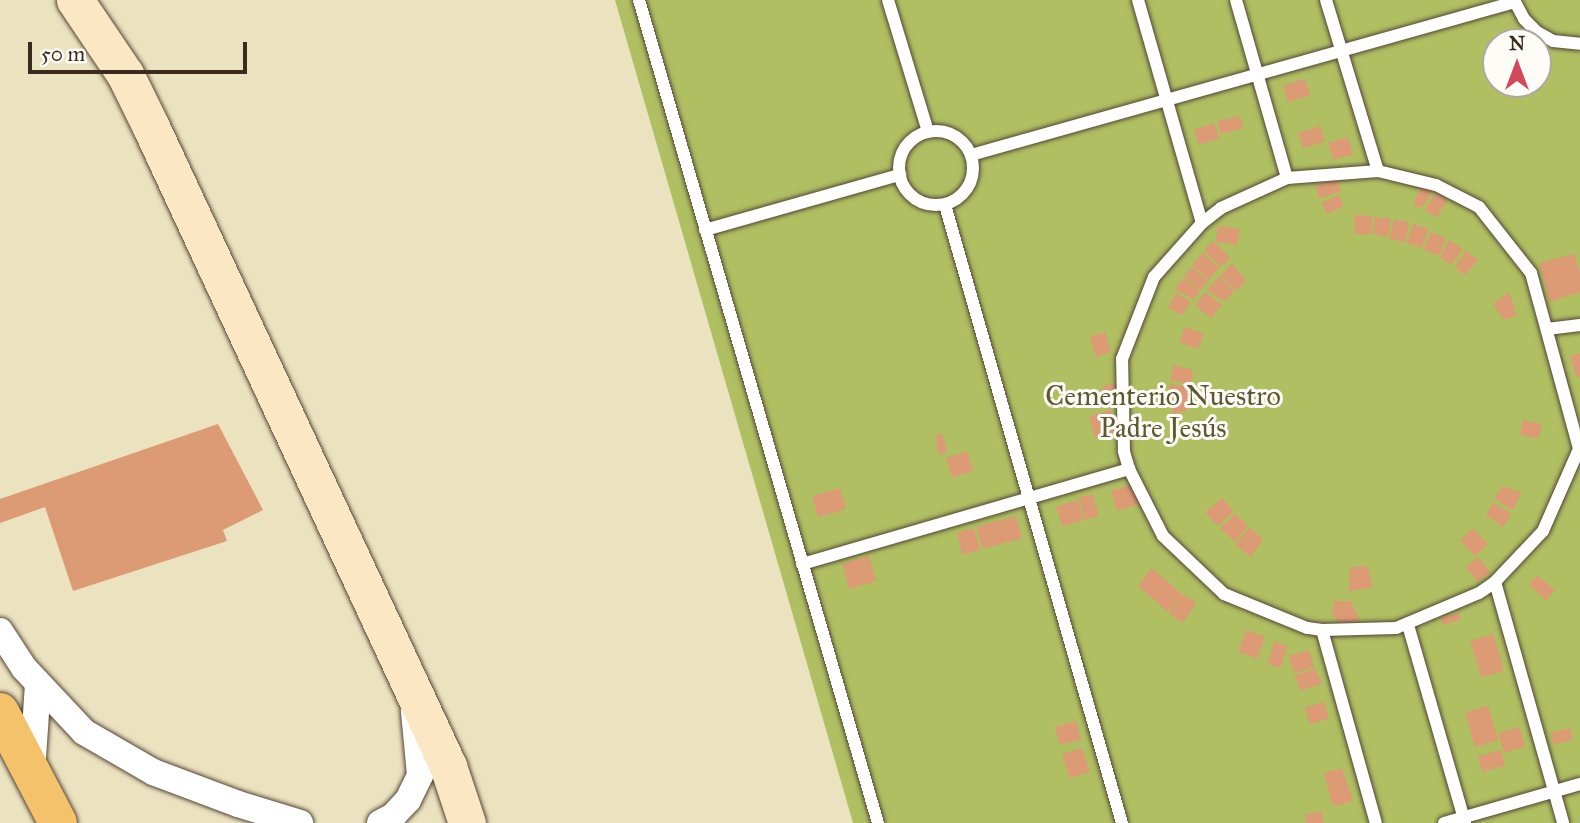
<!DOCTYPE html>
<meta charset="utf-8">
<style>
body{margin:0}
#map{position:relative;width:1580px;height:823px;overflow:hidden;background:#ebe2c0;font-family:"IM FELL Great Primer",serif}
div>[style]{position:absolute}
.green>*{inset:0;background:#afbf62}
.building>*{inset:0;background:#dc9b75;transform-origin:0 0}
.roads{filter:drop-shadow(0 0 2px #554636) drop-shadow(0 0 2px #554636)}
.lane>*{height:12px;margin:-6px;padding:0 6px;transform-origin:6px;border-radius:6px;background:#fff}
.lane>.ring{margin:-6px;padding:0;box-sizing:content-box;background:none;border:12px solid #fff;border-radius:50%}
.street>*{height:26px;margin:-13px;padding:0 13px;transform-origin:13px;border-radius:13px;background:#fff}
.secondary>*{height:37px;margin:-18.5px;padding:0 18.5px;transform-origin:18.5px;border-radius:18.5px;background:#fbe7c3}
.primary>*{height:38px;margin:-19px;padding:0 19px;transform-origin:19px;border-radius:19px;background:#f4c26a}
span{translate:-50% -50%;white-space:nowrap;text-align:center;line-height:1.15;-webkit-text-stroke:6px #fdfcf7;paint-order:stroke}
.park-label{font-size:28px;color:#5e5732}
.north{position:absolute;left:1482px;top:28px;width:70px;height:70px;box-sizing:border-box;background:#fdfcf7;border:2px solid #afa8a0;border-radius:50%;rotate:0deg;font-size:19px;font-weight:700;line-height:28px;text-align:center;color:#3b2a1e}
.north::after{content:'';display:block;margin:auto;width:24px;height:32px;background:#d1495b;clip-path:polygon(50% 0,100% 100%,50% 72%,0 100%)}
.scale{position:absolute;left:28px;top:42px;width:219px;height:32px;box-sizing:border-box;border:4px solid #3b2a1e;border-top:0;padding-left:9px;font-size:21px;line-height:24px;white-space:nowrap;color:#3b2a1e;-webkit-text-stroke:5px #fdfcf7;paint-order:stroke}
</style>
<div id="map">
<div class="green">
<div style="clip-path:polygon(evenodd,615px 0,1580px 0,1580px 823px,853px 823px,615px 0,1496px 42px,1538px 42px,1538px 84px,1496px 84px,1496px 42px)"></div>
</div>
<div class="building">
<div style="left:1305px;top:79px;width:17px;height:23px;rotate:73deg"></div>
<div style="left:1240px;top:116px;width:13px;height:23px;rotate:77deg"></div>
<div style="left:1214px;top:123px;width:16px;height:21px;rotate:72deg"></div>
<div style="left:1320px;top:126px;width:16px;height:23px;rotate:72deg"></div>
<div style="left:1348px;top:137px;width:18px;height:21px;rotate:74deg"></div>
<div style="left:1337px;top:179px;width:13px;height:23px;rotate:72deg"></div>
<div style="clip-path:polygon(1422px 186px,1432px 191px,1422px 208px,1413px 204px)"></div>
<div style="left:1435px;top:193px;width:14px;height:20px;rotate:30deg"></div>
<div style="left:1339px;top:195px;width:12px;height:19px;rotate:66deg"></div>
<div style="clip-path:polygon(1354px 215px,1372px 216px,1371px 234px,1355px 234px)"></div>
<div style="clip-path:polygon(1374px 217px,1391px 219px,1388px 237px,1373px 234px)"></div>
<div style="left:1394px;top:219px;width:16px;height:20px;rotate:14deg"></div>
<div style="left:1413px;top:224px;width:16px;height:20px;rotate:18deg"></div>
<div style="left:1218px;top:226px;width:22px;height:16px;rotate:8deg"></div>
<div style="left:1431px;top:232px;width:16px;height:19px;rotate:22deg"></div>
<div style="clip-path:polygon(1449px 240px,1463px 249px,1451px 265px,1440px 257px)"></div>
<div style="left:1213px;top:241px;width:24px;height:13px;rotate:45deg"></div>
<div style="clip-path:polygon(1466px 251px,1478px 260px,1465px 275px,1455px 267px)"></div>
<div style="left:1203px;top:253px;width:22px;height:16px;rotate:43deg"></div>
<div style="clip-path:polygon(1574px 254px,1580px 273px,1580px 292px,1550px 302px,1539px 263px)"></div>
<div style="clip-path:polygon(1232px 263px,1246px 281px,1236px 291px,1220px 276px)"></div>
<div style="left:1192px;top:267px;width:21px;height:12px;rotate:41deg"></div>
<div style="clip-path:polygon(1219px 277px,1234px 291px,1225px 302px,1207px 290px)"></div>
<div style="clip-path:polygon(1184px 278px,1200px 291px,1193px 299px,1175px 289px)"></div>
<div style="left:1205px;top:292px;width:21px;height:17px;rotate:37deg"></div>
<div style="clip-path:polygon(1509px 292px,1517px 316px,1504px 320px,1493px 304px)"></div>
<div style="left:1176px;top:293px;width:17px;height:16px;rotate:31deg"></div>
<div style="left:1185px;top:327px;width:20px;height:16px;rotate:20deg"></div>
<div style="left:1105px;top:332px;width:21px;height:16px;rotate:73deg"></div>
<div style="clip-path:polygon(1580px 353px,1580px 377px,1577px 378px,1570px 356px)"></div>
<div style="clip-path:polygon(1174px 365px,1193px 370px,1191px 384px,1170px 380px)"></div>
<div style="left:1115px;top:383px;width:24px;height:13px;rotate:75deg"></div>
<div style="clip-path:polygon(1169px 384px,1192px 387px,1189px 410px,1173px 414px)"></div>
<div style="left:1111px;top:410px;width:22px;height:23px;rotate:74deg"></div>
<div style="left:1523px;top:420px;width:19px;height:15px;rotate:12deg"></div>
<div style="clip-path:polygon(218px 424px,263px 510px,223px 530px,227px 541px,73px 591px,45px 507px,0 523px,0 499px)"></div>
<div style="clip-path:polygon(942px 433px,947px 452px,939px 455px,935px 435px)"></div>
<div style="left:967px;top:451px;width:21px;height:22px;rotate:73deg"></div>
<div style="left:1133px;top:484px;width:21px;height:23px;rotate:73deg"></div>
<div style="clip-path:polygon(1503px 486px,1522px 493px,1512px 510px,1494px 498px)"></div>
<div style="left:840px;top:488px;width:22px;height:29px;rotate:74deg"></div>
<div style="left:1093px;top:494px;width:23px;height:15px;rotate:75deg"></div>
<div style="left:1222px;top:498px;width:18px;height:22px;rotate:49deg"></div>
<div style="left:1077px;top:500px;width:21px;height:22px;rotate:73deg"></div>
<div style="clip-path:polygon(1493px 503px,1512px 514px,1503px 527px,1486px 515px)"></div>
<div style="clip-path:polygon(1235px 514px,1248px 526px,1235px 542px,1220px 528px)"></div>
<div style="left:1016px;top:516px;width:23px;height:41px;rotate:75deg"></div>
<div style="clip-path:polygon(1250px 527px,1263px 540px,1251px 557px,1235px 545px)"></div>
<div style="left:974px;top:528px;width:23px;height:18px;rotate:75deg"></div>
<div style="left:1473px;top:528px;width:22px;height:18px;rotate:47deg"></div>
<div style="left:869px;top:556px;width:26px;height:28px;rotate:74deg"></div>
<div style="left:1478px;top:557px;width:19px;height:16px;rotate:51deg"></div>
<div style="clip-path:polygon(1367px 566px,1373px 587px,1349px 591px,1350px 567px)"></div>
<div style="clip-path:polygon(1152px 568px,1181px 594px,1196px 602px,1183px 623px,1168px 613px,1180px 597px,1167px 611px,1138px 586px)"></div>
<div style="left:1538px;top:575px;width:23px;height:13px;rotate:43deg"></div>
<div style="clip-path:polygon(1334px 601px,1351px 601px,1359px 620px,1342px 624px,1332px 615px)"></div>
<div style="left:1459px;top:613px;width:7px;height:19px;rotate:74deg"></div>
<div style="left:1246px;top:630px;width:20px;height:23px;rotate:20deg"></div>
<div style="left:1493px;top:634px;width:38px;height:24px;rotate:73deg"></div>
<div style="left:1274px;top:642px;width:14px;height:23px;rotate:17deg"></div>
<div style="left:1309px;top:650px;width:18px;height:21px;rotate:74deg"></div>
<div style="clip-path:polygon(1315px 669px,1322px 683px,1303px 690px,1299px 688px,1295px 675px)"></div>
<div style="left:1324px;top:702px;width:17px;height:20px;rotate:73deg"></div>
<div style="left:1488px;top:706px;width:36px;height:24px;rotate:74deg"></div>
<div style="left:1076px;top:721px;width:19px;height:22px;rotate:74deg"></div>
<div style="left:1519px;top:727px;width:20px;height:22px;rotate:72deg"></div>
<div style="left:1570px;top:728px;width:12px;height:20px;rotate:76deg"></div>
<div style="left:1082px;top:748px;width:25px;height:21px;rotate:72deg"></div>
<div style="left:1501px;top:750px;width:16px;height:24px;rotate:75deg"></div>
<div style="clip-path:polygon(1342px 768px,1353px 801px,1337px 806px,1332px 804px,1324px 773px)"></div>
<div style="clip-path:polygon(1321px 811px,1324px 823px,1306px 823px,1304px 815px)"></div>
</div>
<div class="roads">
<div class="lane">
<div style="left:639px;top:0;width:857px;rotate:73.81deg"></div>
<div style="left:888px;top:0;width:138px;rotate:73.1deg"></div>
<div style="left:1138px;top:0;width:232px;rotate:74deg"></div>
<div style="left:1236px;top:0;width:185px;rotate:74deg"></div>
<div style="left:1326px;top:0;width:179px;rotate:73.1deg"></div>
<div style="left:1514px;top:0;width:21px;rotate:62deg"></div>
<div style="left:1524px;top:19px;width:18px;rotate:45deg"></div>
<div style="left:1537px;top:32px;width:18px;rotate:29deg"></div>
<div style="left:1553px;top:41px;width:27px;rotate:6deg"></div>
<div class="ring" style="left:899px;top:131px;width:62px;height:62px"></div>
<div style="left:971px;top:155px;width:565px;rotate:-15.71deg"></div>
<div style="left:1378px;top:171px;width:60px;rotate:13.6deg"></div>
<div style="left:1436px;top:185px;width:48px;rotate:27.1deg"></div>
<div style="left:1479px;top:207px;width:84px;rotate:51.8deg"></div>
<div style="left:1531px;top:273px;width:182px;rotate:74.7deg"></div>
<div style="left:1579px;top:449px;width:90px;rotate:113.7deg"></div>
<div style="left:1543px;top:531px;width:70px;rotate:133.3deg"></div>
<div style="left:1495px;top:582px;width:19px;rotate:145deg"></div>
<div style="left:1479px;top:593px;width:90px;rotate:157.1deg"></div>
<div style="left:1396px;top:628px;width:74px;rotate:178.5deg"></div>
<div style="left:1322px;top:630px;width:15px;rotate:-172deg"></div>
<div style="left:1307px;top:628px;width:90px;rotate:-157.7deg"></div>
<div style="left:1224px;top:594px;width:84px;rotate:-136.4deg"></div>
<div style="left:1163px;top:536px;width:75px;rotate:-116.9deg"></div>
<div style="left:1129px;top:469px;width:19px;rotate:-106deg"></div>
<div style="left:1124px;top:451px;width:92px;rotate:-91.2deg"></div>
<div style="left:1122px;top:359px;width:88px;rotate:-68.7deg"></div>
<div style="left:1154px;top:277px;width:72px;rotate:-48.4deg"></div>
<div style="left:1202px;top:223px;width:24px;rotate:-38deg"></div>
<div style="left:1221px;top:208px;width:72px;rotate:-24.4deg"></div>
<div style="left:1287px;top:178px;width:91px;rotate:-4.4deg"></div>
<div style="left:945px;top:205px;width:643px;rotate:74.02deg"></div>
<div style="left:705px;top:230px;width:203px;rotate:-15.8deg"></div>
<div style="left:1547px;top:329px;width:33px;rotate:-7deg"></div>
<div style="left:802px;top:564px;width:341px;rotate:-16.2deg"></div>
<div style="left:1495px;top:582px;width:250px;rotate:74.2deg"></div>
<div style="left:1408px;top:625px;width:206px;rotate:73.9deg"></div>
<div style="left:1322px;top:630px;width:200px;rotate:74.4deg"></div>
<div style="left:1444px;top:823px;width:141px;rotate:-16deg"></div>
</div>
<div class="street">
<div style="left:0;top:631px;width:44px;rotate:57deg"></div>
<div style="left:24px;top:668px;width:88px;rotate:46.8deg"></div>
<div style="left:84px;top:732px;width:80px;rotate:30.1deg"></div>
<div style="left:153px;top:772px;width:91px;rotate:20.6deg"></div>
<div style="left:238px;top:804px;width:65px;rotate:17deg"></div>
<div style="left:32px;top:772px;width:89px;rotate:-86.1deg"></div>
<div style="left:380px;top:823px;width:15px;rotate:-28deg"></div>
<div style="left:393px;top:816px;width:22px;rotate:-47deg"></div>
<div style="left:408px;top:800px;width:28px;rotate:-64deg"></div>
<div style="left:420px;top:775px;width:64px;rotate:-95.4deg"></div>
</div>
<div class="secondary">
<div style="left:75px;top:0;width:89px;rotate:56deg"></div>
<div style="left:125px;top:74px;width:59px;rotate:63.9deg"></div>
<div style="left:151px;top:127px;width:705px;rotate:65.07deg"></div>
<div style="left:448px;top:766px;width:60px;rotate:71.6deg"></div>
</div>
<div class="primary">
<div style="left:0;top:712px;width:125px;rotate:62.4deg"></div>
</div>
</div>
<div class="park-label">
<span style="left:1163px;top:412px">Cementerio Nuestro<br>Padre Jesús</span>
</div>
<div class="north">N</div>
<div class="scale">50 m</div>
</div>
